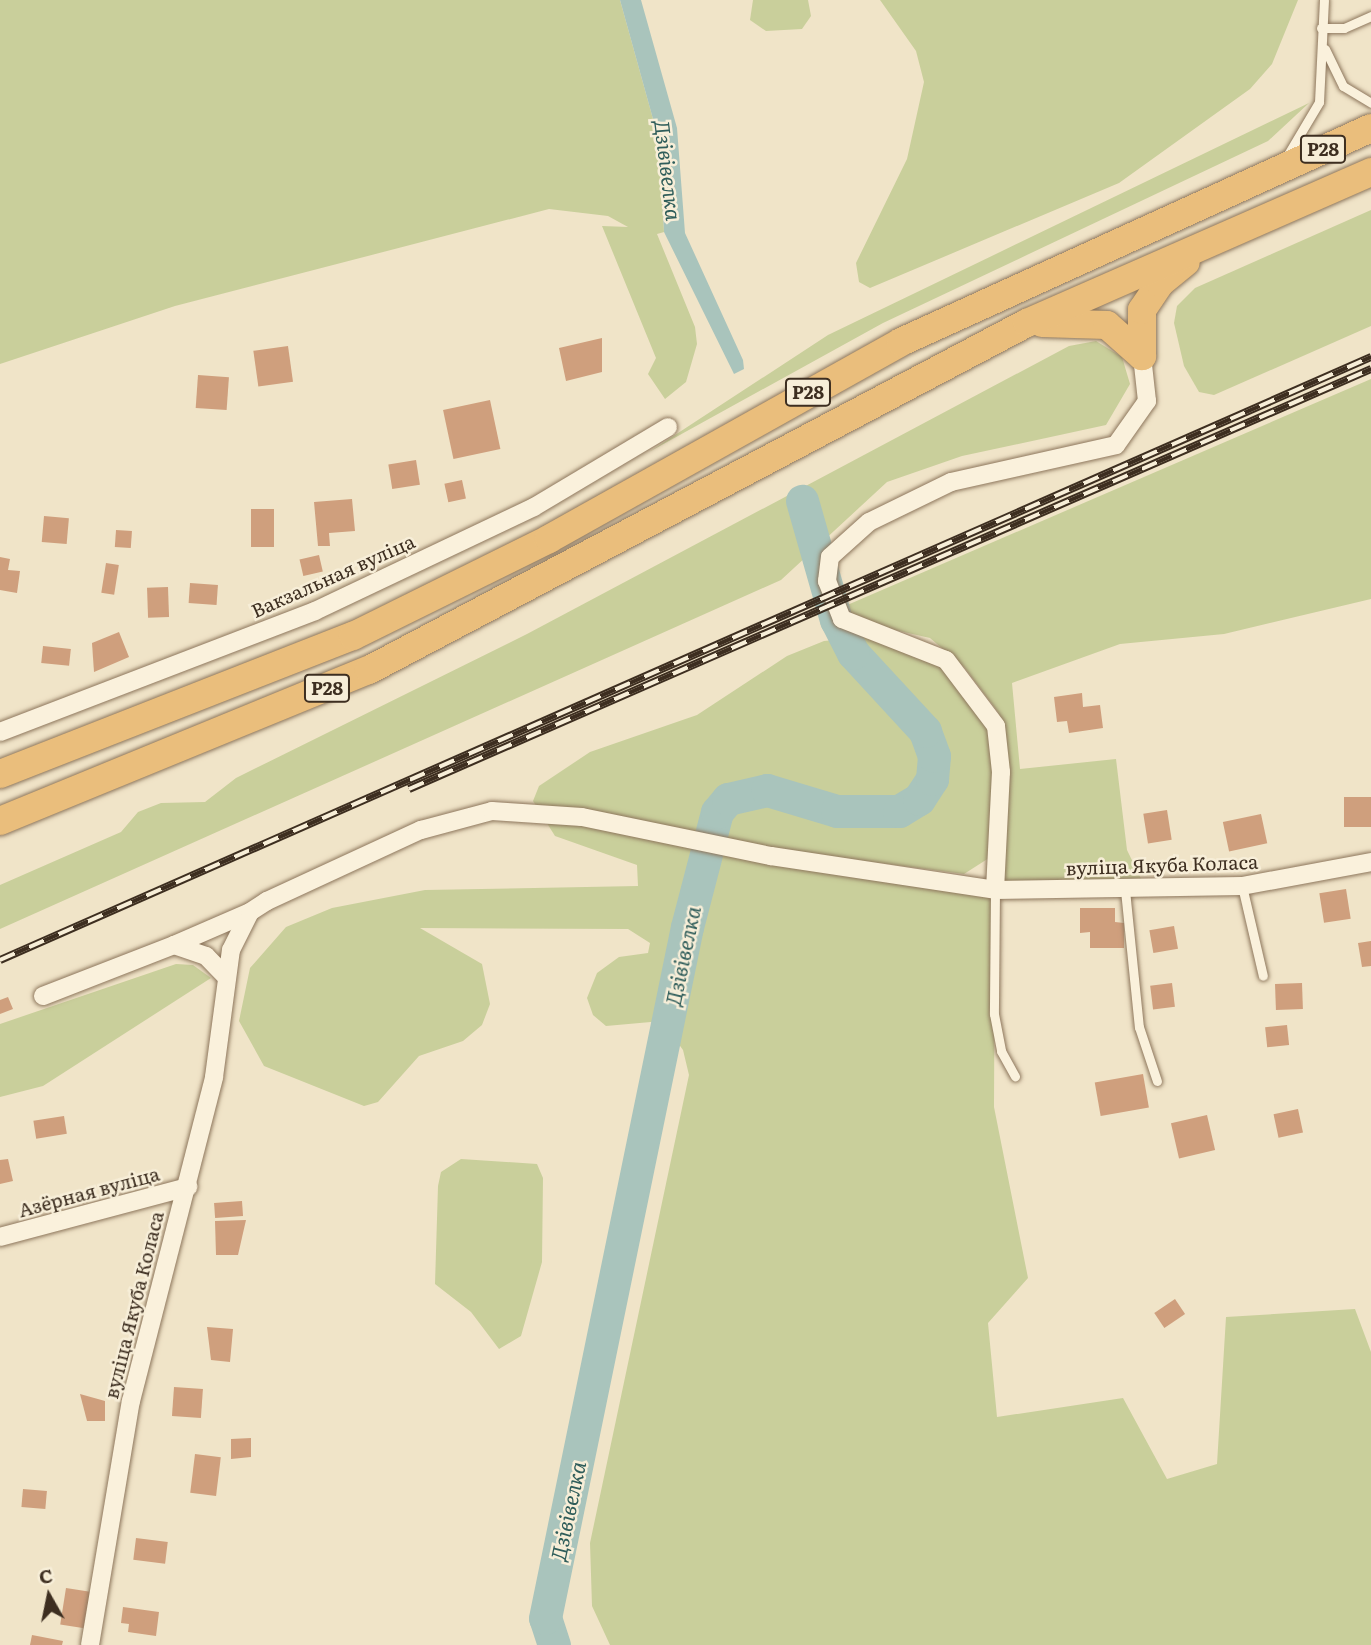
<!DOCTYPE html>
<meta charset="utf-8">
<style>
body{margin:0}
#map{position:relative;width:1371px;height:1645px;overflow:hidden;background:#f0e4c8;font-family:Literata,serif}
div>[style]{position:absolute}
.green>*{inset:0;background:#c9cf9b}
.water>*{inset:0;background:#a9c4bc}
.river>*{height:33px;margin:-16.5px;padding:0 16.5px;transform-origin:16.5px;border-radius:16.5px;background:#a9c4bc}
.building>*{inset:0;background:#cf9f7d;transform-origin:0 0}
.roads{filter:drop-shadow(0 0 2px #8d765c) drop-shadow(0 0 2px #8d765c)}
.service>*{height:9px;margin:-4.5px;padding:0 4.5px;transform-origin:4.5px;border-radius:4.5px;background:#faf1dc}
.minor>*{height:18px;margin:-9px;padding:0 9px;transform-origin:9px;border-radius:9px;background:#faf1dc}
.trunk>*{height:28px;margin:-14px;padding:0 14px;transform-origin:14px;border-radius:14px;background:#eabe7c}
.rail>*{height:8px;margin-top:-4px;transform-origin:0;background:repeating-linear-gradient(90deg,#f7eed8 0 16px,#3d2e20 0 32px);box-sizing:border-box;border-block:2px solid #3d2e20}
span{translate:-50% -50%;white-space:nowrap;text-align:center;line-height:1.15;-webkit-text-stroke:5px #f7eed8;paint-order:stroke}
.shield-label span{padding:2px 5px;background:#f7eed8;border:2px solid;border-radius:5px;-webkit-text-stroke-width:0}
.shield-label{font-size:18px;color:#3d2e20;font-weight:700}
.street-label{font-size:19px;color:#3d2e20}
.water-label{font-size:21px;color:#2f5d5a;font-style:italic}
.north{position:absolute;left:14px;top:1561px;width:70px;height:70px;-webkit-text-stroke:5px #f7eed8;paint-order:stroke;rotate:351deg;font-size:19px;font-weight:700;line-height:28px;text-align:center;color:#3d2e20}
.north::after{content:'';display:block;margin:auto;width:24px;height:32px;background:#3d2e20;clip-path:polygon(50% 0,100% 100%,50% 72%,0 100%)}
</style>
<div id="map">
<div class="green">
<div style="clip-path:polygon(0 0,620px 0,658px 137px,664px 232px,657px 234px,695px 327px,697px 344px,686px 382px,665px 399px,648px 374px,656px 358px,602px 226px,628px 227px,608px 216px,549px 209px,175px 306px,0 364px)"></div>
<div style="clip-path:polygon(753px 0,808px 0,811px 16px,802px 29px,766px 31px,750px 20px)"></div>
<div style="clip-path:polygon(880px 0,1298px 0,1272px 64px,1250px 89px,1119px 183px,870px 288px,859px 282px,856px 263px,907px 159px,924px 82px,916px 51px)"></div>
<div style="clip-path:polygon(1309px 103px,1268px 141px,883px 323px,649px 452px,828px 335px)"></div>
<div style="clip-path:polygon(1371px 210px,1371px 326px,1214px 395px,1199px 392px,1184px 366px,1174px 323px,1177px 306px,1195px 288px)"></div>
<div style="clip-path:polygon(1096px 341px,1122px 357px,1130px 384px,1106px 425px,962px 456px,887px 482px,781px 580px,0 929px,0 885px,121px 832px,138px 812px,161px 803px,205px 802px,236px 778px,527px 634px,1069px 346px)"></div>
<div style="clip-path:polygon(1371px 379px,1371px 599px,1224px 634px,1120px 644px,1012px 683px,1020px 769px,1116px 759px,1127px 850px,1146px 889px,997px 884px,1005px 735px,998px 712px,964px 667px,930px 638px,873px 625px,848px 614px,845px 606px)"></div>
<div style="clip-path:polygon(865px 637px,943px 661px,990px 730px,996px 771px,989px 858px,964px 874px,780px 850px,995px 890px,994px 1107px,1028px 1278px,988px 1323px,997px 1417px,1123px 1398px,1167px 1479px,1217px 1464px,1226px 1317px,1355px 1309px,1371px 1352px,1371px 1645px,610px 1645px,592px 1606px,590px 1543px,689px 1075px,683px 1050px,662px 1021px,606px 1026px,593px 1015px,587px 998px,597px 973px,619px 957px,648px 953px,650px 943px,628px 929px,420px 928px,482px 964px,490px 1004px,482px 1025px,463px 1041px,419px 1056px,378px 1102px,364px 1106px,264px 1066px,239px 1021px,250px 968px,286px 927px,332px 908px,425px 890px,638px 886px,637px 865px,555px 836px,533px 801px,539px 786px,590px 752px,697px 715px,787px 656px,824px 641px)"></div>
<div style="clip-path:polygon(176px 964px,193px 965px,211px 978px,43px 1086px,0 1097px,0 1024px)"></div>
<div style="clip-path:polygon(461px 1159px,537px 1164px,543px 1178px,542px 1262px,521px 1336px,499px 1349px,471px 1312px,435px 1284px,438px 1186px,441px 1172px)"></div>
</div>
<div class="water">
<div style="clip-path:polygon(620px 0,641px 0,677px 128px,685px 233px,743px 360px,744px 369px,734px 374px,664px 232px,658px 137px)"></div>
</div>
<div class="river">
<div style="left:554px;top:1645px;width:28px;rotate:-108deg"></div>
<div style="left:545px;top:1618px;width:705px;rotate:-78.39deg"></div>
<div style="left:687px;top:927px;width:119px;rotate:-75.4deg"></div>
<div style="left:717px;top:812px;width:17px;rotate:-50deg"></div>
<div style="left:728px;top:799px;width:40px;rotate:-13deg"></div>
<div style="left:767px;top:790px;width:73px;rotate:16.7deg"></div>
<div style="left:837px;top:811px;width:62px"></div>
<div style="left:899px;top:811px;width:23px;rotate:-31deg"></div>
<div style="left:919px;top:799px;width:24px;rotate:-57deg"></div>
<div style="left:932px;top:779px;width:23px;rotate:-85deg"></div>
<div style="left:934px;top:756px;width:27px;rotate:-110deg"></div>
<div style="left:925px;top:731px;width:106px;rotate:-132.7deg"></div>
<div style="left:853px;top:653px;width:37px;rotate:-117deg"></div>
<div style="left:836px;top:620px;width:124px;rotate:-105.9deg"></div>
</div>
<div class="building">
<div style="clip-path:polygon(602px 338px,602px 372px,566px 381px,559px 348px)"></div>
<div style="left:288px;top:346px;width:36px;height:35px;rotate:82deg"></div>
<div style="left:198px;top:375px;width:31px;height:33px;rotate:4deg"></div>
<div style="left:490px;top:400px;width:50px;height:48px;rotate:78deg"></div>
<div style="left:416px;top:460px;width:25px;height:28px;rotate:81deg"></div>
<div style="left:462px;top:480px;width:19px;height:18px;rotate:78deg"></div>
<div style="clip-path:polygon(352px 499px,355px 531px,329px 533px,330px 546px,318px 546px,314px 502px)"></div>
<div style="left:274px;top:509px;width:38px;height:23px;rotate:90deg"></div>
<div style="left:44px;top:516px;width:25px;height:26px;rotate:5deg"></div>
<div style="left:116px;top:530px;width:16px;height:17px;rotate:4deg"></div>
<div style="left:319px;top:555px;width:17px;height:20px;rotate:77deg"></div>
<div style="clip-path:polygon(0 557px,10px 559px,8px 570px,20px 571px,17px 593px,0 590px)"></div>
<div style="left:106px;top:563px;width:13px;height:30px;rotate:9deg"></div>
<div style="left:190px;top:583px;width:28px;height:20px;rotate:4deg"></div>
<div style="left:168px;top:587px;width:30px;height:21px;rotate:88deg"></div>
<div style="clip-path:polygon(119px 632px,129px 657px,94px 672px,92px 643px)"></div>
<div style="left:43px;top:646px;width:28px;height:17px;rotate:6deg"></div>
<div style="clip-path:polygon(1082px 693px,1083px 707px,1100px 705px,1103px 728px,1069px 733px,1067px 721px,1057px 722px,1054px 697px)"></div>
<div style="left:1371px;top:797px;width:30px;height:27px;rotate:90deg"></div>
<div style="left:1167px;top:810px;width:30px;height:24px;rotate:81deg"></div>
<div style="left:1261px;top:814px;width:30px;height:39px;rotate:78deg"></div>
<div style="left:1346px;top:889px;width:30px;height:27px;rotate:81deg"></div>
<div style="clip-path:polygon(1080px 908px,1115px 908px,1115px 922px,1124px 923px,1124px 948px,1090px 948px,1090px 932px,1080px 933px)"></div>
<div style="left:1174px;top:926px;width:23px;height:25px;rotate:80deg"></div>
<div style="clip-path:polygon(1371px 941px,1371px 966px,1362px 967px,1358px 943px)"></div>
<div style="left:1172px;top:983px;width:24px;height:22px;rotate:83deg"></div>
<div style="left:1302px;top:983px;width:26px;height:27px;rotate:88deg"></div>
<div style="clip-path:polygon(8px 997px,13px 1009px,0 1014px,0 1000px)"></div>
<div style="left:1287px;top:1025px;width:20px;height:22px;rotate:84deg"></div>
<div style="left:1143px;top:1074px;width:34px;height:49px;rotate:80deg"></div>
<div style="left:1298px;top:1109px;width:24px;height:25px;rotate:78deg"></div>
<div style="left:1207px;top:1115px;width:36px;height:37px;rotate:77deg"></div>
<div style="left:64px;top:1116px;width:18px;height:31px;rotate:81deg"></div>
<div style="clip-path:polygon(8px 1159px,13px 1181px,0 1184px,0 1160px)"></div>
<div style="left:242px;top:1201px;width:15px;height:28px;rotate:86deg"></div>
<div style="clip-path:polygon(246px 1220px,238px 1255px,216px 1255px,215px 1221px)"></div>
<div style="left:1175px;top:1299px;width:18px;height:25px;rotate:56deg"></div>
<div style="clip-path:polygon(207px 1327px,233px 1329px,230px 1362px,211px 1360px)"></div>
<div style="left:174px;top:1387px;width:29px;height:29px;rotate:4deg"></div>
<div style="clip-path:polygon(80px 1394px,105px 1401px,105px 1421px,87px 1421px)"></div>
<div style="clip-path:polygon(251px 1438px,251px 1457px,231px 1459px,231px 1439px)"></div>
<div style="left:195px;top:1454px;width:26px;height:39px;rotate:7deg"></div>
<div style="left:23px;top:1489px;width:24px;height:18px;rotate:5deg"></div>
<div style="left:136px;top:1538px;width:32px;height:22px;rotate:7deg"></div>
<div style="left:66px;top:1588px;width:26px;height:37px;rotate:9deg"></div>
<div style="clip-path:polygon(123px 1607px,159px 1612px,156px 1636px,128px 1632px,129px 1624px,121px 1623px)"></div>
<div style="clip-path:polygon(32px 1635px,63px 1641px,62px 1645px,30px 1645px)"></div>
</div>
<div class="roads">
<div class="service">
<div style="left:1321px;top:28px;width:23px"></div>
<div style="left:1344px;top:28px;width:30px;rotate:-24deg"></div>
<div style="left:1325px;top:49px;width:41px;rotate:64.1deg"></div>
<div style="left:1343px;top:86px;width:33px;rotate:31deg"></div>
<div style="left:1287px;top:156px;width:63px;rotate:-59.3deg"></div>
<div style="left:1319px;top:102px;width:102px;rotate:-87.2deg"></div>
<div style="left:1242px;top:886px;width:92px;rotate:76.9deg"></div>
<div style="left:995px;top:890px;width:124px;rotate:90.5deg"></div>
<div style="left:994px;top:1014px;width:38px;rotate:79deg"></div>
<div style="left:1001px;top:1051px;width:29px;rotate:61deg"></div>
<div style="left:1125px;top:890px;width:138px;rotate:84.2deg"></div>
<div style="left:1139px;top:1027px;width:57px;rotate:71.6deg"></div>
</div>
<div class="minor">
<div style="left:0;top:732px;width:337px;rotate:-21deg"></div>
<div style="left:315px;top:611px;width:242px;rotate:-25.4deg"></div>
<div style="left:534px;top:507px;width:156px;rotate:-30.8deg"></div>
<div style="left:995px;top:890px;width:118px;rotate:-87.1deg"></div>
<div style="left:1001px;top:772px;width:46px;rotate:-96.2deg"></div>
<div style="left:996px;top:726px;width:83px;rotate:-127.1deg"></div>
<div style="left:946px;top:660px;width:112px;rotate:-158.5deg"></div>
<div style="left:842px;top:619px;width:41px;rotate:-111.5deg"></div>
<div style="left:827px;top:581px;width:24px;rotate:-83deg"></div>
<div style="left:830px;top:557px;width:52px;rotate:-41.9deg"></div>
<div style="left:869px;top:522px;width:91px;rotate:-26deg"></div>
<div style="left:951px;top:482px;width:169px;rotate:-12.6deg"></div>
<div style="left:1116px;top:445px;width:54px;rotate:-54.8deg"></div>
<div style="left:1147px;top:401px;width:45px;rotate:-96.3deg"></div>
<div style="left:174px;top:945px;width:83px;rotate:-23.5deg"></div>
<div style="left:43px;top:996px;width:141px;rotate:-21.3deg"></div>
<div style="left:174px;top:945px;width:34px;rotate:19deg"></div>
<div style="left:206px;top:956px;width:29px;rotate:46deg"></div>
<div style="left:0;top:1237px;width:195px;rotate:-14.9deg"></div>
<div style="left:90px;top:1645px;width:247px;rotate:-80.5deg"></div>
<div style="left:131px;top:1401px;width:334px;rotate:-75.6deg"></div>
<div style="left:214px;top:1077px;width:128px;rotate:-82.4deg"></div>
<div style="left:231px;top:950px;width:42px;rotate:-63.4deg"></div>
<div style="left:250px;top:912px;width:20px;rotate:-33deg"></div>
<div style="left:267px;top:901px;width:170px;rotate:-24.8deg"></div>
<div style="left:421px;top:830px;width:73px;rotate:-15deg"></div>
<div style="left:492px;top:811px;width:90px;rotate:3.8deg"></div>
<div style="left:582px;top:817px;width:193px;rotate:11.7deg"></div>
<div style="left:771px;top:856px;width:227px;rotate:8.6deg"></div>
<div style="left:995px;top:890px;width:247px;rotate:-0.9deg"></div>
<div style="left:1242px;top:886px;width:131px;rotate:-10.5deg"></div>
</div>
<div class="trunk">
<div style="left:1042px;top:323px;width:65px;rotate:1.8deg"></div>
<div style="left:1107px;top:325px;width:47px;rotate:41.5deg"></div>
<div style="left:1142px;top:356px;width:46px;rotate:-90deg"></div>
<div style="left:1142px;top:310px;width:32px;rotate:-56deg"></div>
<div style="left:1160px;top:283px;width:33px;rotate:-39deg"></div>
<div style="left:0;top:774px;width:379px;rotate:-21.4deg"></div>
<div style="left:353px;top:636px;width:219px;rotate:-26.3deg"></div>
<div style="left:549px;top:539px;width:403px;rotate:-29.2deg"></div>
<div style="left:901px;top:342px;width:516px;rotate:-24.48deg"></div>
<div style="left:0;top:821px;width:399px;rotate:-22.3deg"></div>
<div style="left:369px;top:670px;width:744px;rotate:-27.81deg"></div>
<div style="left:1027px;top:323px;width:376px;rotate:-23.7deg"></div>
</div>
</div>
<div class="rail">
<div style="left:409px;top:789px;width:1050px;rotate:-23.59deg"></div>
<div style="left:0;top:960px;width:1498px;rotate:-23.74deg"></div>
</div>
<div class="shield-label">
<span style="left:1323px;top:149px">Р28</span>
<span style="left:808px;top:392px">Р28</span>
<span style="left:327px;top:688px">Р28</span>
</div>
<div class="street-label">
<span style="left:333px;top:576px;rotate:-24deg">Вакзальная вуліца</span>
<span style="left:1162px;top:865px;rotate:-2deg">вуліца Якуба Коласа</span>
<span style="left:89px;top:1192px;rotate:-15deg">Азёрная вуліца</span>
<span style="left:134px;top:1305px;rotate:-76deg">вуліца Якуба Коласа</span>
</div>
<div class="water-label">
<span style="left:669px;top:170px;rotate:83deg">Дзівівелка</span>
<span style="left:682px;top:956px;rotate:-78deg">Дзівівелка</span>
<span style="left:567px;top:1511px;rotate:-78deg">Дзівівелка</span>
</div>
<div class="north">С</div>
</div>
